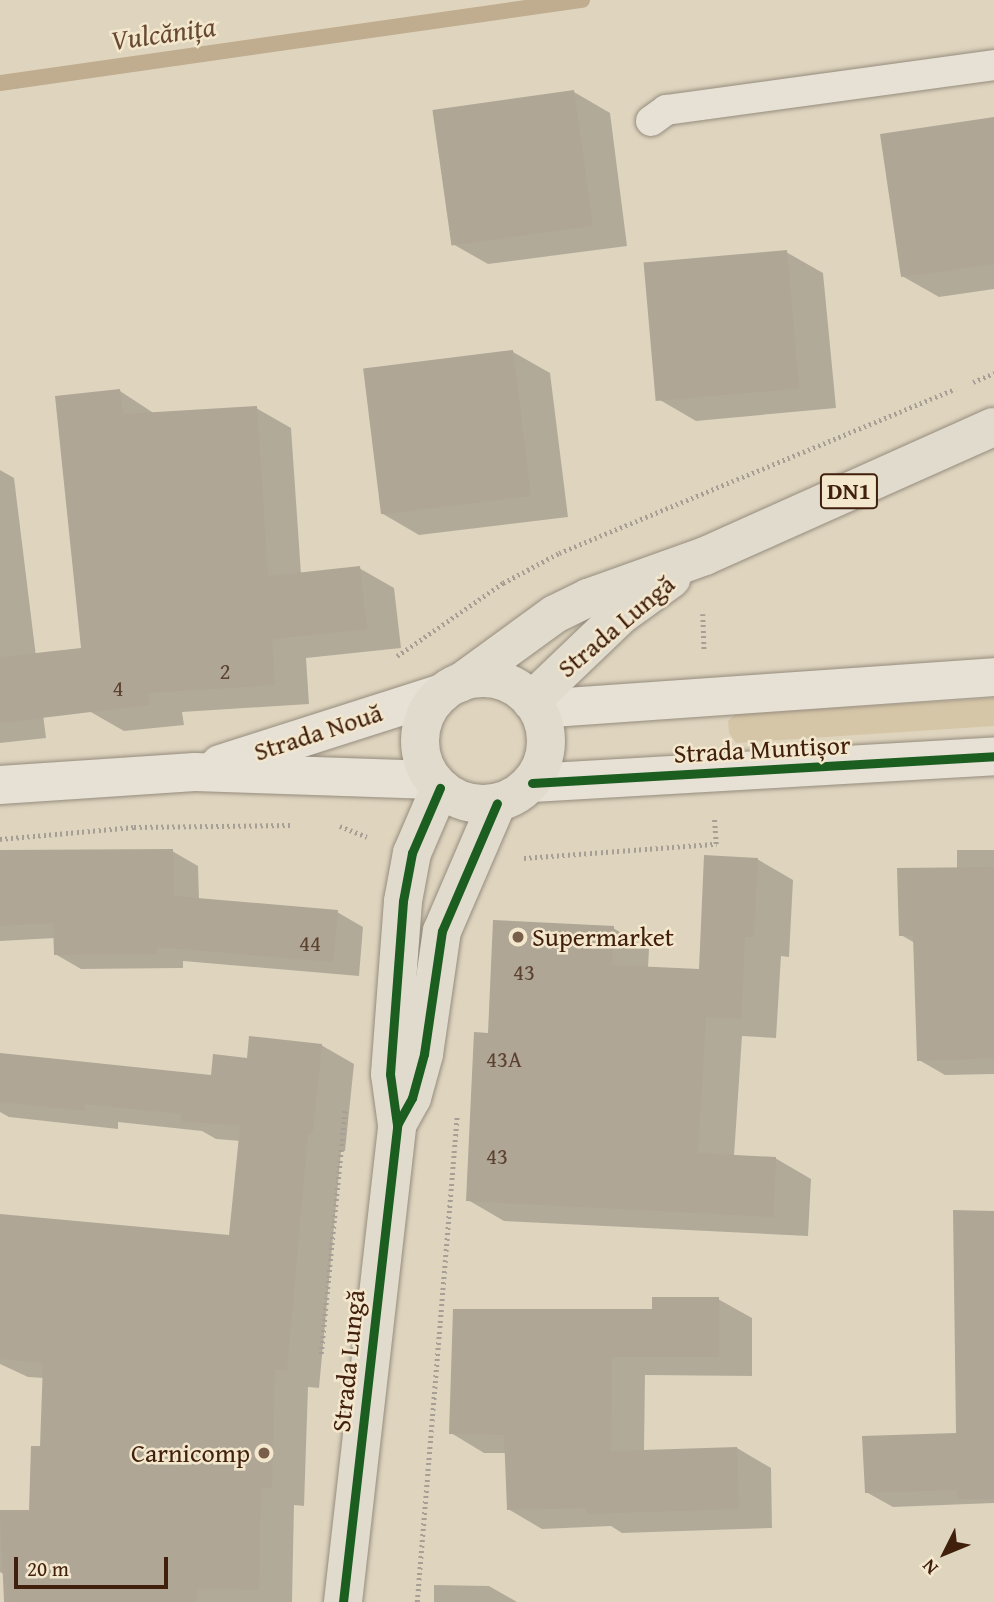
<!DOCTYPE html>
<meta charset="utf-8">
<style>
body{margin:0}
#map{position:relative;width:994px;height:1602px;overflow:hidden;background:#dfd5bf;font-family:"Gentium Book Plus",serif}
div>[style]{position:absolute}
.green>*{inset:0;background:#d6c6a8}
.shadow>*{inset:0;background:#0003}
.stream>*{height:16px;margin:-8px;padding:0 8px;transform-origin:8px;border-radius:8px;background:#c0ac8f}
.building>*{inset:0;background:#afa696;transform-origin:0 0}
.path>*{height:4.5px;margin-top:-2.25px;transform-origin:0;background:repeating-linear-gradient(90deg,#a79f95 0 2px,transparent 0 5.5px)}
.roads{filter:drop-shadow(0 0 2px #968c7d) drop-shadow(0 0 2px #968c7d)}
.service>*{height:30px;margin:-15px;padding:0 15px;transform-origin:15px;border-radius:15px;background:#e6e0d5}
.minor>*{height:38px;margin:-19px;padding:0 19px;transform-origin:19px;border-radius:19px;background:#e6e0d5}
.secondary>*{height:38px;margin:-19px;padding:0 19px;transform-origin:19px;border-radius:19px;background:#e6e0d5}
.trunk>*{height:38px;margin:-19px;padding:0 19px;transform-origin:19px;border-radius:19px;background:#e1dbce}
.trunk>.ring{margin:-19px;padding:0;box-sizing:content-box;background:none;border:38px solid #e1dbce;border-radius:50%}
.cycleway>*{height:9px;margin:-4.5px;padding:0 4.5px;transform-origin:4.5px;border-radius:4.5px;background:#1b5e20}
.dots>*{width:19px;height:19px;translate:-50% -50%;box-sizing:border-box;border:4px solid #f3e7cd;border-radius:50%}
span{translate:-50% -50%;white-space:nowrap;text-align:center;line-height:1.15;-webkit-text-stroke:5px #f3e7cd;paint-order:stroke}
.number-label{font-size:23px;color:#5c412f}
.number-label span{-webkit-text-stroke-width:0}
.shield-label span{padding:2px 5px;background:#f3e7cd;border:2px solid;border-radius:5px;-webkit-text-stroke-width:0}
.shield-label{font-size:24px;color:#401f0d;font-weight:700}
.street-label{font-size:26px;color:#401f0d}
.poi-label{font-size:26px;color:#401f0d}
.left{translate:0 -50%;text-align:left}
.right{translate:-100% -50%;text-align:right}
.water-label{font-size:28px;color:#684a33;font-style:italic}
.north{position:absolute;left:910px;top:1518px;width:70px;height:70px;-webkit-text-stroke:5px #f3e7cd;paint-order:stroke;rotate:227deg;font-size:19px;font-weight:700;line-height:28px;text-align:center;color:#401f0d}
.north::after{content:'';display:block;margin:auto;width:24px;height:32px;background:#401f0d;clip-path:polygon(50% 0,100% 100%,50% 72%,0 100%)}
.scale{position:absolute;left:14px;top:1557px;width:154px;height:32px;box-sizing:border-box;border:4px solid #401f0d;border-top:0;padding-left:9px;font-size:21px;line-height:24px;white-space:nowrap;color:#401f0d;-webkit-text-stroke:5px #f3e7cd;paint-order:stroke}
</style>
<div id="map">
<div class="green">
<div style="clip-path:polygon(994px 698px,994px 726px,736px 743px,729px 733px,728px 721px,736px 714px)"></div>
</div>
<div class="shadow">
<div style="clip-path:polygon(574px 92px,610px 113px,627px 246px,488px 264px,451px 243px)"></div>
<div style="clip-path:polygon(994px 119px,994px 289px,939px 297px,902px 276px)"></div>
<div style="clip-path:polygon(786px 252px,823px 273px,836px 408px,696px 421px,660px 400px)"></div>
<div style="clip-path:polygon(513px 352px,550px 373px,568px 517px,419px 535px,383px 514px)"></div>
<div style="clip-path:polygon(120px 391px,155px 414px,256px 408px,291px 428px,301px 574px,359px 568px,394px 588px,401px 648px,306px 658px,309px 704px,182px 712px,184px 725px,124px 731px,89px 711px)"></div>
<div style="clip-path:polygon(0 470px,14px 478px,46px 738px,0 743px)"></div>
<div style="clip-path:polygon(957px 850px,994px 850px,994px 1074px,945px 1075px,919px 1060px,915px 943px,901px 935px,957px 869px)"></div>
<div style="clip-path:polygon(172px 851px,198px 866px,199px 900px,337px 912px,363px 927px,359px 976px,183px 961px,183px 968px,81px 969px,55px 954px,55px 938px,0 941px,0 861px)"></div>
<div style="clip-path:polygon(757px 859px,793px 880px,789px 957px,781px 956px,776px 1038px,742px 1036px,734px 1156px,775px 1158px,811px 1179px,808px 1236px,504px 1221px,468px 1200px,490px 1035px,613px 928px,649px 949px,648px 968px,701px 971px)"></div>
<div style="clip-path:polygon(321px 1045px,354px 1064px,345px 1151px,341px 1151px,319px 1388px,308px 1387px,304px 1506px,294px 1505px,292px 1602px,6px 1602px,7px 1576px,0 1572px,0 1512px,31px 1512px,41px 1448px,44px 1378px,28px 1377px,0 1364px,0 1216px,230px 1237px,241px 1141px,216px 1139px,202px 1131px,118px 1122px,118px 1129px,9px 1117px,0 1112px,0 1055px,212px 1076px,248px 1060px)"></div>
<div style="clip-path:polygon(994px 1213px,994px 1503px,893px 1507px,866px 1492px,958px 1434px)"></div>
<div style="clip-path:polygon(718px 1299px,752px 1318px,752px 1376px,645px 1375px,644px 1451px,737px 1448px,771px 1468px,772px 1528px,622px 1533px,611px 1526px,542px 1529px,508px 1509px,506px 1453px,484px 1453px,451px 1433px,653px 1311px)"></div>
<div style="clip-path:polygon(434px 1585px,489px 1586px,517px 1602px,434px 1602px)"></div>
</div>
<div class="stream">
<div style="left:0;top:83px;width:588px;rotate:-8.12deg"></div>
</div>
<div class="building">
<div style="left:574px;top:90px;width:137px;height:143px;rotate:82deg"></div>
<div style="clip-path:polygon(994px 117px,994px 264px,901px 277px,880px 134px)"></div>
<div style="left:787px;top:250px;width:139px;height:144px;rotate:85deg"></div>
<div style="left:513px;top:350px;width:147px;height:151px;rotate:83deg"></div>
<div style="clip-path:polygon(120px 389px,123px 414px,257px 406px,268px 576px,360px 566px,367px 629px,272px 639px,275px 685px,148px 693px,149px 705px,0 723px,0 657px,81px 648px,55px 396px)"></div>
<div style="clip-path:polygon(173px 849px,174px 896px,338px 910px,333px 962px,157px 947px,157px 954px,54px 955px,53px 923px,0 926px,0 850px)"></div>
<div style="clip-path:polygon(704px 855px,758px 858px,754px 937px,745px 937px,741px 1019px,706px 1017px,698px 1153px,776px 1157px,773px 1217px,466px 1201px,474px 1032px,488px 1033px,493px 920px,614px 926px,612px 965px,699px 969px)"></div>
<div style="clip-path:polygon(994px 867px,994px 1058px,917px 1061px,913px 936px,899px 936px,897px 868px)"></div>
<div style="clip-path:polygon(249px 1036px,322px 1044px,313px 1133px,308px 1133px,287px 1370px,275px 1369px,272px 1488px,261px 1487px,259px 1590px,197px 1589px,197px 1602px,4px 1602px,0 1510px,29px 1510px,31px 1446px,40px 1446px,43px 1363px,0 1359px,0 1214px,229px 1235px,240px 1126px,181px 1121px,181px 1114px,85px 1104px,85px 1111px,0 1102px,0 1053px,211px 1075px,213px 1054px,247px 1058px)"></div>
<div style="clip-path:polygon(953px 1210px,994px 1211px,994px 1499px,957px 1499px,957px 1490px,865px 1493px,862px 1436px,956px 1433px)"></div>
<div style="clip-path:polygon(652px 1297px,719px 1297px,719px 1357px,612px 1357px,611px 1451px,737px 1447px,739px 1509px,587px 1514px,586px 1508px,507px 1510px,504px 1435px,449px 1434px,453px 1309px,652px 1309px)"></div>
</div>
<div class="path">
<div style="left:973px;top:382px;width:23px;rotate:-23deg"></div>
<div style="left:703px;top:614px;width:37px;rotate:88deg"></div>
<div style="left:397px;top:656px;width:129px;rotate:-34.6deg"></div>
<div style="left:503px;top:583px;width:64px;rotate:-28.2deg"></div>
<div style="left:559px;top:553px;width:429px;rotate:-22.5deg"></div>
<div style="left:340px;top:826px;width:29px;rotate:22deg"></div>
<div style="left:0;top:839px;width:135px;rotate:-5.1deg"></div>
<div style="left:134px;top:827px;width:159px;rotate:-0.7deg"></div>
<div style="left:524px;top:858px;width:193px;rotate:-4.2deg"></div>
<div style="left:716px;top:844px;width:27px;rotate:-94deg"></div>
<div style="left:321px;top:1354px;width:247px;rotate:-84.4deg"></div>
<div style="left:417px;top:1602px;width:489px;rotate:-85.3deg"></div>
</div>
<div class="roads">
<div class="service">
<div style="left:651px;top:121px;width:19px;rotate:-36deg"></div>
<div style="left:666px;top:110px;width:331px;rotate:-7.8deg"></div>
</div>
<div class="minor">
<div style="left:538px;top:709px;width:457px;rotate:-4deg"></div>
<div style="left:532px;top:783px;width:463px;rotate:-3.3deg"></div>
</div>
<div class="secondary">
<div style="left:220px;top:764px;width:233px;rotate:-17.7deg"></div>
<div style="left:0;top:785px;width:195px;rotate:-3.8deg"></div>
<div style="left:195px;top:772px;width:238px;rotate:1.9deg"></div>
</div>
<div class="trunk">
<div class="ring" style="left:420px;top:678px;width:88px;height:88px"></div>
<div style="left:460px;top:683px;width:117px;rotate:-36deg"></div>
<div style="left:555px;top:614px;width:37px;rotate:-26deg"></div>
<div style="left:588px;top:598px;width:124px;rotate:-19.7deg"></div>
<div style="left:705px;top:556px;width:316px;rotate:-24.1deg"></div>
<div style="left:531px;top:701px;width:124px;rotate:-43.7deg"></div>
<div style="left:621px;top:615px;width:62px;rotate:-35.8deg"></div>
<div style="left:398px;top:1123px;width:29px;rotate:-61deg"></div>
<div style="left:412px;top:1098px;width:46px;rotate:-74.7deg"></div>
<div style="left:424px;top:1054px;width:124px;rotate:-81.7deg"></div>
<div style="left:442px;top:931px;width:139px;rotate:-66.7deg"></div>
<div style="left:343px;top:1602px;width:480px;rotate:-83.5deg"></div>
<div style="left:397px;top:1125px;width:51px;rotate:-97.8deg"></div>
<div style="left:390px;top:1074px;width:173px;rotate:-85.7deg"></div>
<div style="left:403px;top:901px;width:49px;rotate:-79.4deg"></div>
<div style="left:412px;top:853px;width:71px;rotate:-66.7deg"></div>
</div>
</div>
<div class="cycleway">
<div style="left:532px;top:783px;width:463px;rotate:-3.3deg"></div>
<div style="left:397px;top:1125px;width:31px;rotate:-61deg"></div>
<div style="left:412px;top:1098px;width:46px;rotate:-74.7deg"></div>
<div style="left:424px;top:1054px;width:124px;rotate:-81.7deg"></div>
<div style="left:442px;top:931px;width:139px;rotate:-66.7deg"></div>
<div style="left:343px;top:1602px;width:480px;rotate:-83.5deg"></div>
<div style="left:397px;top:1125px;width:51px;rotate:-97.8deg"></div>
<div style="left:390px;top:1074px;width:173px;rotate:-85.7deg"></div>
<div style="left:403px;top:901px;width:49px;rotate:-79.4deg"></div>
<div style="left:412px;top:853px;width:71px;rotate:-66.7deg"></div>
</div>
<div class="dots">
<div style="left:518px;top:937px;background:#785f4b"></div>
<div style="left:264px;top:1453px;background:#785f4b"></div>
</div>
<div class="number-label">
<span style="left:225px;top:671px">2</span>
<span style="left:118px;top:688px">4</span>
<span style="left:310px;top:943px">44</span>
<span style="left:524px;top:972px">43</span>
<span style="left:504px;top:1059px">43A</span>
<span style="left:497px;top:1156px">43</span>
</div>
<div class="shield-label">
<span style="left:849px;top:491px">DN1</span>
</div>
<div class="street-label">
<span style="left:616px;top:626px;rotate:-40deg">Strada Lungă</span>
<span style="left:318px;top:732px;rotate:-18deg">Strada Nouă</span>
<span style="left:762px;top:749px;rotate:-3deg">Strada Muntișor</span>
<span style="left:348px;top:1361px;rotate:-84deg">Strada Lungă</span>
</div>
<div class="poi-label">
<span class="left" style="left:532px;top:937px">Supermarket</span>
<span class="right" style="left:250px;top:1453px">Carnicomp</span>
</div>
<div class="water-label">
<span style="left:163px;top:33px;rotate:-8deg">Vulcănița</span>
</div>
<div class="north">N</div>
<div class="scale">20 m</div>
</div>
